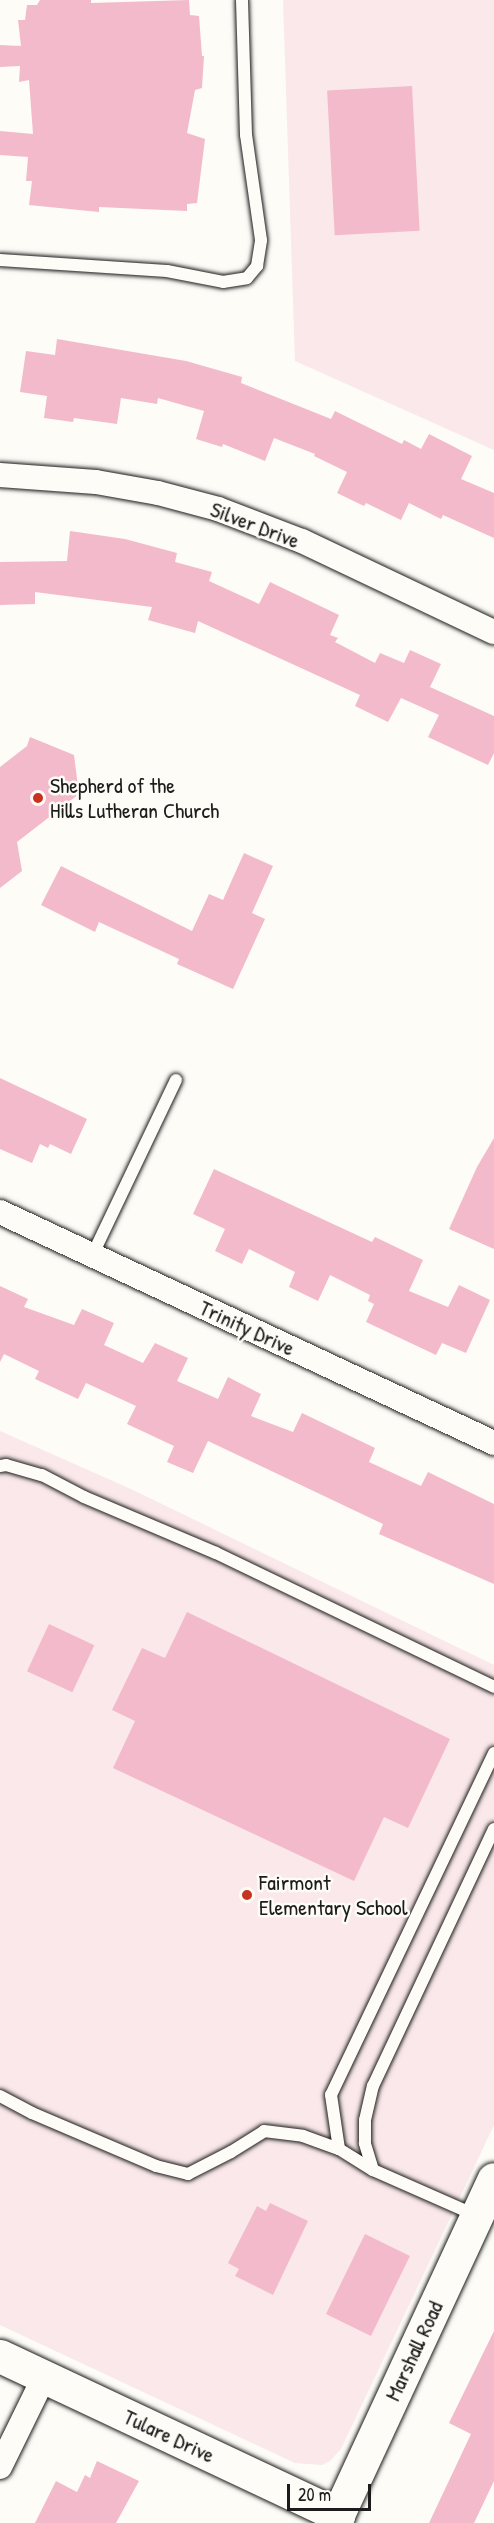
<!DOCTYPE html>
<style>
body{margin:0}
#map{position:relative;width:494px;height:2523px;overflow:hidden;background:#fdfcf7;font-family:"Patrick Hand",sans-serif}
div>[style]{position:absolute}
.built>*{inset:0;background:#fae8ea}
.building>*{inset:0;background:#f3bacc;transform-origin:0 0}
.roads{filter:drop-shadow(0 0 2px #1c1c1c) drop-shadow(0 0 2px #1c1c1c)}
.lane>*{height:12px;margin:-6px;padding:0 6px;transform-origin:6px;border-radius:6px;background:#fdfcf7}
.street>*{height:24px;margin:-12px;padding:0 12px;transform-origin:12px;border-radius:12px;background:#fdfcf7}
.secondary>*{height:33px;margin:-16.5px;padding:0 16.5px;transform-origin:16.5px;border-radius:16.5px;background:#fdfcf7}
.dots>*{width:16px;height:16px;translate:-50% -50%;box-sizing:border-box;border:3px solid #fdfcf7;border-radius:50%}
span{translate:-50% -50%;white-space:nowrap;text-align:center;line-height:1.15;-webkit-text-stroke:5px #fdfcf7;paint-order:stroke}
.street-label{font-size:22px;color:#1c1c1c}
.poi-label{font-size:22px;color:#1c1c1c}
.left{translate:0 -50%;text-align:left}
.scale{position:absolute;left:287px;top:2484px;width:84px;height:27px;box-sizing:border-box;border:3px solid #1c1c1c;border-top:0;padding-left:8px;font-size:18px;line-height:21px;white-space:nowrap;color:#1c1c1c;-webkit-text-stroke:4px #fdfcf7;paint-order:stroke}
</style>
<div id="map">
<div class="built">
<div style="clip-path:polygon(283px 0,494px 0,494px 450px,295px 361px)"></div>
<div style="clip-path:polygon(0 1431px,133px 1490px,494px 1665px,494px 2125px,341px 2449px,330px 2461px,322px 2465px,295px 2463px,0 2325px)"></div>
</div>
<div class="building">
<div style="clip-path:polygon(40px 0,91px 0,91px 3px,189px 0,190px 15px,199px 16px,202px 56px,204px 56px,202px 88px,195px 90px,187px 133px,205px 139px,197px 203px,187px 204px,187px 211px,99px 207px,99px 212px,29px 205px,32px 181px,26px 181px,28px 157px,0 155px,0 131px,33px 134px,29px 80px,19px 82px,20px 66px,0 67px,0 45px,21px 46px,18px 20px,25px 20px,27px 5px,37px 5px)"></div>
<div style="left:412px;top:86px;width:145px;height:85px;rotate:87deg"></div>
<div style="clip-path:polygon(57px 339px,186px 361px,242px 377px,241px 383px,331px 419px,335px 411px,402px 444px,404px 440px,421px 449px,429px 434px,472px 456px,461px 479px,494px 493px,494px 538px,443px 515px,441px 519px,409px 503px,401px 520px,366px 503px,364px 506px,337px 493px,347px 472px,314px 456px,315px 454px,274px 438px,265px 461px,223px 444px,222px 447px,196px 439px,204px 411px,158px 398px,157px 404px,121px 398px,117px 424px,74px 418px,73px 422px,44px 418px,47px 396px,20px 392px,26px 351px,55px 355px)"></div>
<div style="clip-path:polygon(70px 531px,125px 539px,177px 553px,175px 562px,212px 572px,209px 581px,259px 604px,270px 582px,339px 615px,330px 635px,338px 638px,335px 642px,375px 663px,380px 653px,404px 663px,410px 650px,441px 664px,430px 687px,494px 716px,494px 753px,488px 765px,428px 737px,439px 715px,401px 698px,388px 722px,355px 706px,360px 695px,198px 621px,195px 633px,148px 620px,152px 607px,35px 592px,35px 604px,0 605px,0 562px,67px 561px)"></div>
<div style="clip-path:polygon(30px 737px,74px 755px,79px 794px,17px 842px,22px 871px,0 888px,0 767px,27px 746px)"></div>
<div style="clip-path:polygon(244px 853px,273px 866px,252px 913px,265px 919px,233px 989px,177px 964px,179px 959px,99px 922px,95px 932px,41px 905px,61px 866px,192px 931px,209px 894px,223px 900px)"></div>
<div style="clip-path:polygon(0 1078px,87px 1119px,71px 1154px,50px 1144px,48px 1148px,40px 1144px,32px 1163px,0 1149px)"></div>
<div style="clip-path:polygon(494px 1138px,494px 1249px,449px 1229px,477px 1167px)"></div>
<div style="clip-path:polygon(214px 1169px,372px 1242px,375px 1237px,423px 1260px,409px 1291px,448px 1307px,459px 1285px,490px 1300px,466px 1353px,442px 1343px,436px 1355px,366px 1322px,374px 1304px,368px 1301px,370px 1295px,330px 1275px,318px 1301px,289px 1287px,295px 1272px,249px 1249px,242px 1264px,215px 1251px,225px 1229px,193px 1214px)"></div>
<div style="clip-path:polygon(0 1286px,28px 1299px,24px 1307px,74px 1325px,82px 1309px,114px 1323px,104px 1345px,143px 1363px,155px 1343px,188px 1358px,177px 1381px,218px 1399px,228px 1377px,261px 1394px,251px 1416px,293px 1432px,302px 1413px,375px 1448px,369px 1462px,421px 1486px,428px 1472px,494px 1504px,494px 1584px,379px 1534px,383px 1524px,208px 1441px,193px 1473px,167px 1462px,174px 1446px,127px 1424px,136px 1406px,86px 1383px,78px 1399px,35px 1379px,39px 1371px,4px 1354px,0 1362px)"></div>
<div style="clip-path:polygon(187px 1612px,450px 1739px,408px 1828px,384px 1817px,354px 1881px,113px 1768px,135px 1721px,112px 1710px,142px 1648px,165px 1658px)"></div>
<div style="left:49px;top:1624px;width:50px;height:52px;rotate:25deg"></div>
<div style="clip-path:polygon(270px 2203px,308px 2221px,273px 2295px,235px 2276px,239px 2269px,228px 2263px,257px 2206px,266px 2211px)"></div>
<div style="left:365px;top:2234px;width:50px;height:89px;rotate:26deg"></div>
<div style="clip-path:polygon(494px 2331px,494px 2481px,474px 2523px,429px 2523px,471px 2434px,449px 2423px)"></div>
<div style="clip-path:polygon(97px 2461px,139px 2481px,116px 2523px,35px 2523px,56px 2481px,77px 2492px,85px 2475px,90px 2478px)"></div>
</div>
<div class="roads">
<div class="lane">
<div style="left:0;top:260px;width:167px;rotate:3.8deg"></div>
<div style="left:167px;top:271px;width:57px;rotate:11.1deg"></div>
<div style="left:223px;top:282px;width:24px;rotate:-9deg"></div>
<div style="left:247px;top:278px;width:16px;rotate:-50deg"></div>
<div style="left:257px;top:266px;width:26px;rotate:-81deg"></div>
<div style="left:261px;top:240px;width:106px;rotate:-98.1deg"></div>
<div style="left:246px;top:135px;width:135px;rotate:-91.7deg"></div>
<div style="left:92px;top:1256px;width:195px;rotate:-64.5deg"></div>
<div style="left:0;top:1466px;width:6px;rotate:-9deg"></div>
<div style="left:6px;top:1465px;width:37px;rotate:16deg"></div>
<div style="left:42px;top:1475px;width:47px;rotate:27.6deg"></div>
<div style="left:84px;top:1497px;width:143px;rotate:23deg"></div>
<div style="left:216px;top:1553px;width:309px;rotate:25.7deg"></div>
<div style="left:0;top:2096px;width:36px;rotate:28deg"></div>
<div style="left:32px;top:2113px;width:135px;rotate:23.1deg"></div>
<div style="left:156px;top:2166px;width:33px;rotate:14deg"></div>
<div style="left:188px;top:2174px;width:48px;rotate:-27.1deg"></div>
<div style="left:231px;top:2152px;width:39px;rotate:-32deg"></div>
<div style="left:264px;top:2131px;width:39px;rotate:7deg"></div>
<div style="left:303px;top:2136px;width:38px;rotate:20deg"></div>
<div style="left:339px;top:2149px;width:40px;rotate:32deg"></div>
<div style="left:373px;top:2170px;width:111px;rotate:23.8deg"></div>
<div style="left:339px;top:2149px;width:55px;rotate:-98.4deg"></div>
<div style="left:331px;top:2095px;width:379px;rotate:-64.5deg"></div>
<div style="left:373px;top:2170px;width:28px;rotate:-107deg"></div>
<div style="left:365px;top:2143px;width:23px;rotate:-90deg"></div>
<div style="left:365px;top:2120px;width:35px;rotate:-77deg"></div>
<div style="left:373px;top:2086px;width:284px;rotate:-64.8deg"></div>
</div>
<div class="street">
<div style="left:0;top:475px;width:96px;rotate:4.2deg"></div>
<div style="left:96px;top:482px;width:63px;rotate:10.1deg"></div>
<div style="left:158px;top:493px;width:62px;rotate:14.9deg"></div>
<div style="left:218px;top:509px;width:90px;rotate:20.9deg"></div>
<div style="left:302px;top:541px;width:212px;rotate:25.4deg"></div>
<div style="left:0;top:1212px;width:545px;rotate:25.06deg"></div>
<div style="left:0;top:2467px;width:100px;rotate:-63.9deg"></div>
</div>
<div class="secondary">
<div style="left:0;top:2356px;width:374px;rotate:25.2deg"></div>
<div style="left:334px;top:2523px;width:379px;rotate:-65.1deg"></div>
</div>
</div>
<div class="dots">
<div style="left:38px;top:798px;background:#c8321e"></div>
<div style="left:247px;top:1895px;background:#c8321e"></div>
</div>
<div class="street-label">
<span style="left:255px;top:525px;rotate:21deg">Silver Drive</span>
<span style="left:247px;top:1328px;rotate:25deg">Trinity Drive</span>
<span style="left:414px;top:2351px;rotate:-65deg">Marshall Road</span>
<span style="left:169px;top:2436px;rotate:25deg">Tulare Drive</span>
</div>
<div class="poi-label">
<span class="left" style="left:50px;top:798px">Shepherd of the<br>Hills Lutheran Church</span>
<span class="left" style="left:259px;top:1895px">Fairmont<br>Elementary School</span>
</div>
<div class="scale">20 m</div>
</div>
